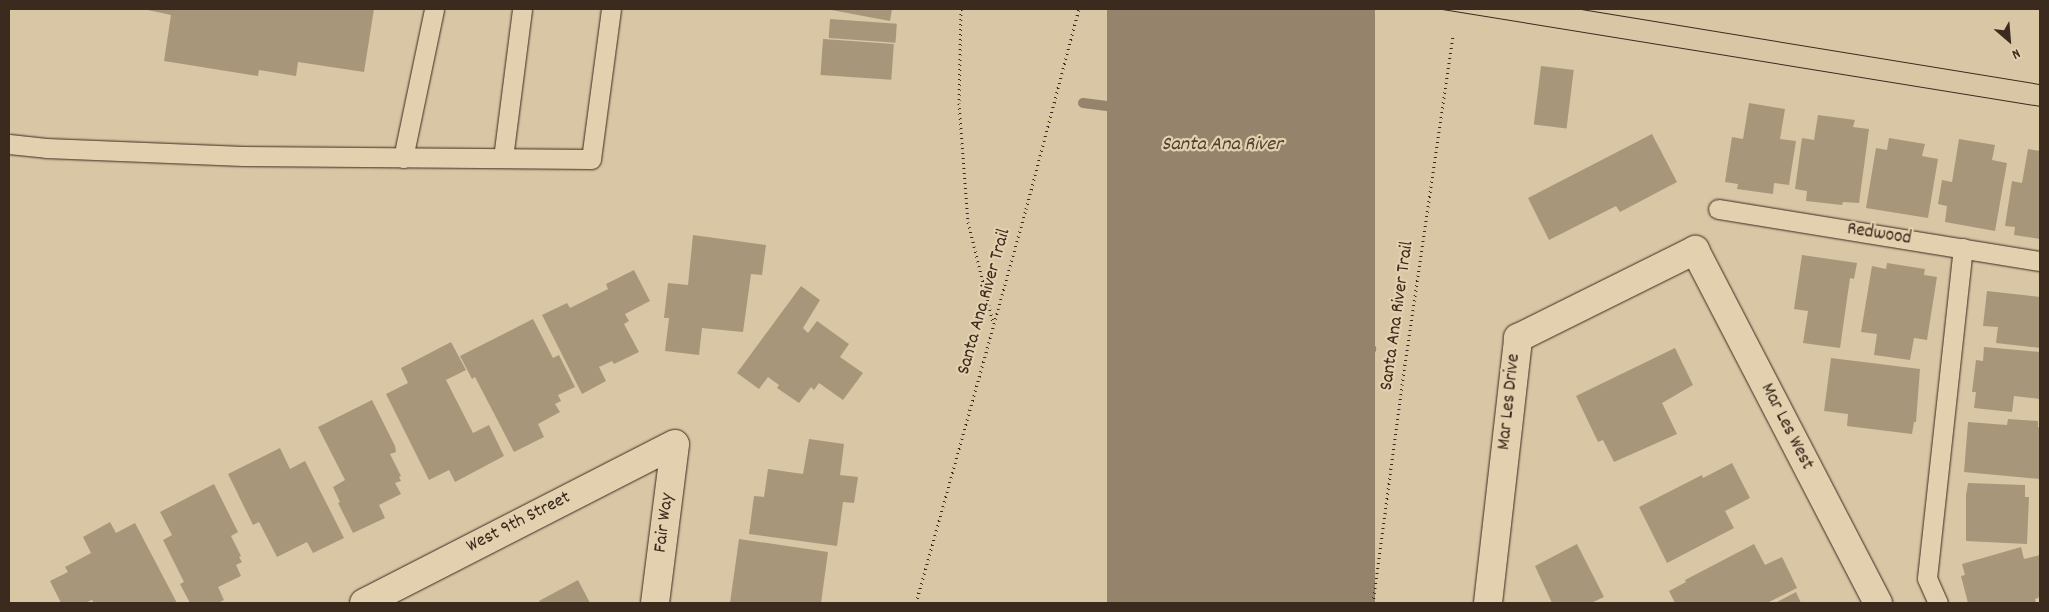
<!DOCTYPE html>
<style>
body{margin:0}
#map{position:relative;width:2049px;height:612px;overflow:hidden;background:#d9c6a5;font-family:Dekko,sans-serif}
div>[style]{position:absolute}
.water>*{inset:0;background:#96836c;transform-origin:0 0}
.stream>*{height:10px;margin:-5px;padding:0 5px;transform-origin:5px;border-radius:5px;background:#96836c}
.building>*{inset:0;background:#a8967b;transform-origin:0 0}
.path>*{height:3px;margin-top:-1.5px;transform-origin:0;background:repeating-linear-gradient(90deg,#3b2a1e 0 1px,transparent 0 5px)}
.roads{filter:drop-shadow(0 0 1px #3b2a1e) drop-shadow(0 0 1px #3b2a1e)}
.lane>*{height:19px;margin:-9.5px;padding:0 9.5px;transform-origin:9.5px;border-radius:9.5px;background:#e3d0ae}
.street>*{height:28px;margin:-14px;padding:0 14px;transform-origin:14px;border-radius:14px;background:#e3d0ae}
.tram>*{height:1px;margin:-0.5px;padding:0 0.5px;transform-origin:0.5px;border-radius:0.5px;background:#3b2a1e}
span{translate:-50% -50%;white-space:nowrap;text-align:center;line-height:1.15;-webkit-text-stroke:4.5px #e3d0ae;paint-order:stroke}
.street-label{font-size:19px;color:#3b2a1e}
.water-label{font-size:20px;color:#524032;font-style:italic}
.frame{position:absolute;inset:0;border:10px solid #3b2a1e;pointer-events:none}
.north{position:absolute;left:1984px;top:15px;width:50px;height:50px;-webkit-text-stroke:4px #e3d0ae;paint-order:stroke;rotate:153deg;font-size:14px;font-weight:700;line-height:20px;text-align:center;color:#3b2a1e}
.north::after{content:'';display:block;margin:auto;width:18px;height:22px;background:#3b2a1e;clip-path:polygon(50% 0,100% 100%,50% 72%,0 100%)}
</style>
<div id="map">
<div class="water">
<div style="left:1107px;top:9px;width:268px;height:599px"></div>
</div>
<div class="stream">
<div style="left:1083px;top:103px;width:24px;rotate:7deg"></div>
<div style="left:1339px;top:342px;width:33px;rotate:12deg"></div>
</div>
<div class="building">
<div style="clip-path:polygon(143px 9px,374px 9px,364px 72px,298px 62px,296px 76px,259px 70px,258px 76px,164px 61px,171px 15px)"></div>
<div style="clip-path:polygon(826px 9px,892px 9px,890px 21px)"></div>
<div style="left:830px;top:19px;width:67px;height:19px;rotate:4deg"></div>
<div style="left:823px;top:39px;width:71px;height:36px;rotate:4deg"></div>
<div style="left:1541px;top:66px;width:33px;height:59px;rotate:7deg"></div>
<div style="clip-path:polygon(1749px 103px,1785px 109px,1780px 139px,1796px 141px,1789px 185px,1774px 183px,1773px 194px,1737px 189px,1738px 184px,1725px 182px,1732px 137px,1743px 139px)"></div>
<div style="clip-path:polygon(1818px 115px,1855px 120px,1853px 127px,1869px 129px,1859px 203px,1843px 202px,1842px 205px,1806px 201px,1807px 191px,1795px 189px,1802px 138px,1814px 140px)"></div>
<div style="clip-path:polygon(1652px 134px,1677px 182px,1620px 212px,1616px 206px,1549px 240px,1528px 198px)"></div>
<div style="clip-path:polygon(1889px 138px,1925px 144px,1922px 156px,1938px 159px,1928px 218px,1866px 208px,1876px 148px,1887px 150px)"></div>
<div style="clip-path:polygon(1959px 139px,1995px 145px,1992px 160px,2007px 163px,1995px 231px,1945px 222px,1947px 206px,1938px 204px,1942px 180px,1952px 182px)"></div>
<div style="clip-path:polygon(2028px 149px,2040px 151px,2040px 239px,2014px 235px,2015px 227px,2005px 226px,2012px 181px,2022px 183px)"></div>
<div style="clip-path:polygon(693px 235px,766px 245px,762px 275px,751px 274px,743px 332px,702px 328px,699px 355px,665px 351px,669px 318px,664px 318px,668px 283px,688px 285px)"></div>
<div style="clip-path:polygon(1802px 255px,1857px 263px,1854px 279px,1850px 278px,1840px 348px,1803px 343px,1808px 311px,1794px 309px)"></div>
<div style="clip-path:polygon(1887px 263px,1925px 269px,1924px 275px,1937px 277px,1927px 340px,1914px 338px,1910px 360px,1874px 355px,1877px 334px,1861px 332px,1872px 266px,1886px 269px)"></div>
<div style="clip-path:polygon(634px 270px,650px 301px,625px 314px,629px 321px,624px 324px,639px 352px,614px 364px,612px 361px,599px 367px,606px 381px,582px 394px,542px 315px,567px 303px,570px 308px,608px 289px,606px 284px)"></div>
<div style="clip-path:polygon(801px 286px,820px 300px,803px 328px,808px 333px,817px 321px,849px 344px,840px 357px,863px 373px,843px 400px,819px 383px,814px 390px,811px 387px,799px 403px,777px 388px,779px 385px,768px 377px,759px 389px,737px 373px)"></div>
<div style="clip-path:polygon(1987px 291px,2040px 297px,2040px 348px,1996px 343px,1998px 327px,1983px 326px)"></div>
<div style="clip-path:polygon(533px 319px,553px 358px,559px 355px,575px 387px,558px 395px,561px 401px,555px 404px,560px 412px,538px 424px,544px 437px,514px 452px,475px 377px,472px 379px,460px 356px)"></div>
<div style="clip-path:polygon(451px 342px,466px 370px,446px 380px,473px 433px,489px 425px,504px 456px,455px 482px,449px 470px,429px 480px,386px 394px,408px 383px,401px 368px)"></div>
<div style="clip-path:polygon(1984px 347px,2040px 352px,2040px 399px,2014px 396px,2012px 412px,1974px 408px,1976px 392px,1972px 392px,1976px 360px,1983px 361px)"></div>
<div style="clip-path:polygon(1675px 348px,1693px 385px,1662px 403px,1677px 434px,1614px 462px,1603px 440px,1598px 442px,1576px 396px)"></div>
<div style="clip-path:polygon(1831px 358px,1920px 369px,1916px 422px,1914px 422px,1912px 434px,1847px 426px,1848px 414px,1824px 411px)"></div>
<div style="clip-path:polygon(372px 400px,395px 446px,396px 452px,390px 454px,401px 476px,399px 477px,401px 481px,395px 483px,401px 494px,379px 505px,385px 518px,353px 533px,338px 503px,340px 502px,333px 487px,345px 480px,318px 427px)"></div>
<div style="clip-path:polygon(2008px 419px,2038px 421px,2038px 427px,2040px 428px,2040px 479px,1964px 472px,1968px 422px,2007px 425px)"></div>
<div style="clip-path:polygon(809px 439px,844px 444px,840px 475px,858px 477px,854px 503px,843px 502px,837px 546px,749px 534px,754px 496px,764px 497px,768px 469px,803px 474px)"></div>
<div style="clip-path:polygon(280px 448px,290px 469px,305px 461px,344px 538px,313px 553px,307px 542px,277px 557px,259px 522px,253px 525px,228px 474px)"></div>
<div style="clip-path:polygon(1732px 463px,1750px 498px,1725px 511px,1734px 528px,1667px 563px,1639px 507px,1702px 475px,1703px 478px)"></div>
<div style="clip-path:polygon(1968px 483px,2025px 485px,2025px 497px,2029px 497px,2027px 544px,1966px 541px,1966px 495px)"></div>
<div style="clip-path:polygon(214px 484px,238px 532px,231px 536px,241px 556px,239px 557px,242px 562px,236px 565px,241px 576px,218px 587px,224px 600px,218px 603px,190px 603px,180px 584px,184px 582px,163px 540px,172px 535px,160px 512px)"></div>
<div style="clip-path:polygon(110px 522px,116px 533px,135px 523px,177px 603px,94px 603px,92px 600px,85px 603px,61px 603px,50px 581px,68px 572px,65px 567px,91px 553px,83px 537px)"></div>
<div style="clip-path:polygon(739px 539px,828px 552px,821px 603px,730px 603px)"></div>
<div style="clip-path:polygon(1577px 544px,1604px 597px,1591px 603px,1552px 603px,1535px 566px)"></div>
<div style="clip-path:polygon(1754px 544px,1765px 565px,1782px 557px,1797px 588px,1767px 603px,1675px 603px,1669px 591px,1686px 582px,1685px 580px)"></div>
<div style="clip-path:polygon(2021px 547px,2024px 559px,2040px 555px,2040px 597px,2035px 599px,2036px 603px,1968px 603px,1961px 576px,1965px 575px,1962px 564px)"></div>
<div style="clip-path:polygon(578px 580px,590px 603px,540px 603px,539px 601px)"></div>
<div style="clip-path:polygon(1796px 592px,1801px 603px,1775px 603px)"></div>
</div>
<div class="path">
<div style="left:961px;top:9px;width:94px;rotate:91.2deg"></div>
<div style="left:959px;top:103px;width:119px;rotate:85.7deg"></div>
<div style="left:968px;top:222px;width:103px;rotate:76deg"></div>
<div style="left:916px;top:603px;width:409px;rotate:-74.4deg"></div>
<div style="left:1026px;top:209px;width:207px;rotate:-75.2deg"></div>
<div style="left:1373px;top:603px;width:220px;rotate:-82.4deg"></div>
<div style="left:1402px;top:385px;width:355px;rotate:-81.7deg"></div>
</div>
<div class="roads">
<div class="lane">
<div style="left:9px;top:144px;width:37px;rotate:6deg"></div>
<div style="left:46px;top:148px;width:197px;rotate:2.3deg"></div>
<div style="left:243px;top:156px;width:348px;rotate:0.5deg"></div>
<div style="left:591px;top:159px;width:151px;rotate:-82.4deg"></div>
<div style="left:403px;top:158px;width:152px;rotate:-78.2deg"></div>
<div style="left:503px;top:158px;width:150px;rotate:-82.7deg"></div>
<div style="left:1718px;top:209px;width:326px;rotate:9.2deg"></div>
<div style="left:1938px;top:603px;width:27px;rotate:-114deg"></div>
<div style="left:1927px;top:578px;width:332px;rotate:-83.8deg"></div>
</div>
<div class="street">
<div style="left:364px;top:603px;width:349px;rotate:-27.1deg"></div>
<div style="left:655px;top:603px;width:160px;rotate:-82.8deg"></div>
<div style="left:1488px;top:603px;width:267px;rotate:-83.5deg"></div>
<div style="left:1518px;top:338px;width:198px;rotate:-26.4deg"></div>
<div style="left:1695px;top:250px;width:398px;rotate:62.6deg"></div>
</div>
</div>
<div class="tram">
<div style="left:1442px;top:9px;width:606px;rotate:9.21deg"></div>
<div style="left:1581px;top:9px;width:465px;rotate:9.3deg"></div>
</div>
<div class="street-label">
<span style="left:1879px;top:235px;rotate:9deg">Redwood</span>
<span style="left:985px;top:302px;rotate:-74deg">Santa Ana River Trail</span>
<span style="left:1398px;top:316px;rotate:-82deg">Santa Ana River Trail</span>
<span style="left:1510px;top:402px;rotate:-84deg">Mar Les Drive</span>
<span style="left:1786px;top:427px;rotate:63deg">Mar Les West</span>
<span style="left:519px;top:523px;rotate:-27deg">West 9th Street</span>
<span style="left:665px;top:523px;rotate:-83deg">Fair Way</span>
</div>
<div class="water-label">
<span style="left:1222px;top:145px">Santa Ana River</span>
</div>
<div class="frame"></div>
<div class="north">N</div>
</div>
